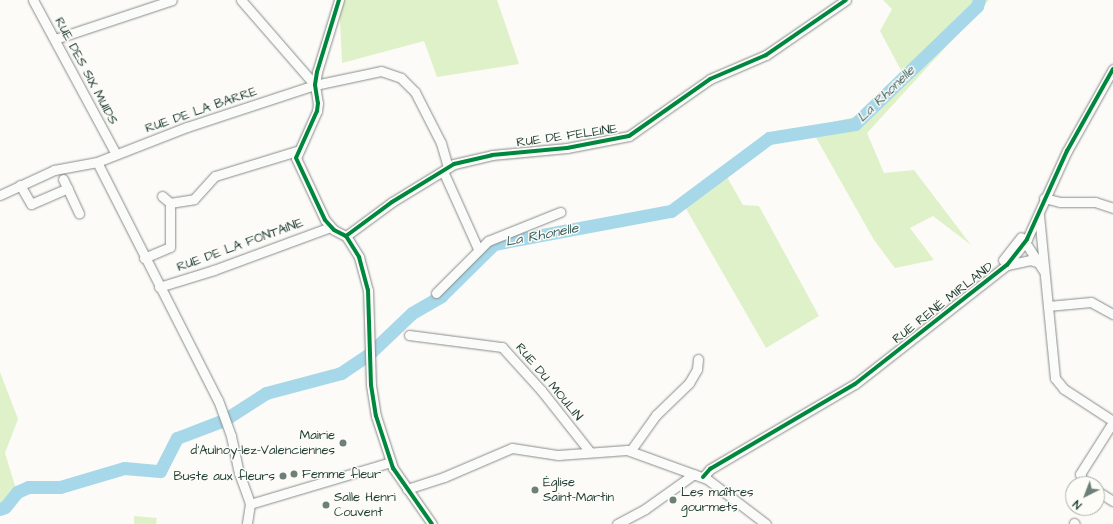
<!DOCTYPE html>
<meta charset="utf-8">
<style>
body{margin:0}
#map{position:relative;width:1113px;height:524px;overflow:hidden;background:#fcfbf8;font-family:"Architects Daughter",sans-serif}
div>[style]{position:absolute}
.green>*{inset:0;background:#dff1c8}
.river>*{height:13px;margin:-6.5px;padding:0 6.5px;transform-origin:6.5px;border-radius:6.5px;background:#a7d8e9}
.roads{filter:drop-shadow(0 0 1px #888d8a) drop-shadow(0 0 1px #888d8a)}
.minor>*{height:9px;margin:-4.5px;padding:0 4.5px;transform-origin:4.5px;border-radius:4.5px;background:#fbfbf9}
.cycleway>*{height:4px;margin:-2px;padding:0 2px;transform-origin:2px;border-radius:2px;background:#00873e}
.dots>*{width:11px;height:11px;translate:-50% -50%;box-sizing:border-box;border:2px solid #fdfcf7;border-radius:50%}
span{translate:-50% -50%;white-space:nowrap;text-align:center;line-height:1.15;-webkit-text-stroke:3px #fdfcf7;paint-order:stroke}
.street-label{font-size:13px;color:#1f3d34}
.poi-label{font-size:13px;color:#1f3d34}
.right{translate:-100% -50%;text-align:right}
.left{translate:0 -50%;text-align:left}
.water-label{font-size:14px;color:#386060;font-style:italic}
.north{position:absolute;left:1065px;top:476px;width:40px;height:40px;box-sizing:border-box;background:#fdfcf7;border:1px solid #a4b0a9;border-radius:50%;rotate:222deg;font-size:11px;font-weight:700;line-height:16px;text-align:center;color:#1f3d34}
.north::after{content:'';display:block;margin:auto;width:14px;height:18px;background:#6c8079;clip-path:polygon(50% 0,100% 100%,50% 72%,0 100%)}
</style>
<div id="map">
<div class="green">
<div style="clip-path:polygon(339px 0,497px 0,519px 64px,437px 77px,424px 41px,342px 63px)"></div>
<div style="clip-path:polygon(883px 0,989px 0,867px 133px,884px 173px,914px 170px,971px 245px,933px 216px,910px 228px,934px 260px,895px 268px,874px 240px,810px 127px,855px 117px,903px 74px,880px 31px,892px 9px)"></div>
<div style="clip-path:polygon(727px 177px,743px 205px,759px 206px,819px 316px,766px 348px,685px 207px)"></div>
<div style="clip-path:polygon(0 372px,18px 419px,5px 453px,17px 492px,0 505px)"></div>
<div style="clip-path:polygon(134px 516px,157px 518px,156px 524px,134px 524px)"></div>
</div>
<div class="river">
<div style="left:0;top:509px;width:5px;rotate:-22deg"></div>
<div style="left:5px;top:507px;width:19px;rotate:-51deg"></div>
<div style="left:17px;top:492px;width:12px;rotate:-24deg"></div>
<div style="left:28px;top:487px;width:32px"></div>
<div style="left:60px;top:487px;width:67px;rotate:-16.5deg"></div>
<div style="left:124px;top:468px;width:36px;rotate:5deg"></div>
<div style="left:160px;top:471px;width:37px;rotate:-63deg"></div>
<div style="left:177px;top:438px;width:50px;rotate:-21deg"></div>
<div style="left:224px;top:420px;width:50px;rotate:-32.7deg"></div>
<div style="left:266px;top:393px;width:78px;rotate:-14.9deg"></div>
<div style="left:341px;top:373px;width:34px;rotate:-34deg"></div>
<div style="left:369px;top:354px;width:59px;rotate:-43.6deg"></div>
<div style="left:412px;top:313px;width:34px;rotate:-30deg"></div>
<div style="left:441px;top:296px;width:74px;rotate:-44.5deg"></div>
<div style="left:494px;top:244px;width:180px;rotate:-10.6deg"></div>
<div style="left:671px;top:211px;width:122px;rotate:-36.7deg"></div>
<div style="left:769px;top:138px;width:87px;rotate:-9.2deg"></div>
<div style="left:855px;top:124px;width:170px;rotate:-44deg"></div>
<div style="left:977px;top:6px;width:6px;rotate:-72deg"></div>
</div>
<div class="roads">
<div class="minor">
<div style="left:33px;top:0;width:175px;rotate:61.7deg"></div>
<div style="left:241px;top:0;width:113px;rotate:49deg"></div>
<div style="left:339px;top:0;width:75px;rotate:107deg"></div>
<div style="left:317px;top:72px;width:13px;rotate:99deg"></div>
<div style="left:315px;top:85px;width:18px;rotate:81deg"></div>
<div style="left:318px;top:103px;width:8px;rotate:97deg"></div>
<div style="left:317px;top:111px;width:51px;rotate:114.1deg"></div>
<div style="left:296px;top:158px;width:68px;rotate:64.9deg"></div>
<div style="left:325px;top:220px;width:13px;rotate:48deg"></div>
<div style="left:334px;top:230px;width:13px;rotate:27deg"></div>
<div style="left:346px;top:236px;width:25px;rotate:58deg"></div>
<div style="left:359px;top:257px;width:34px;rotate:75deg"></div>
<div style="left:368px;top:290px;width:95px;rotate:88.2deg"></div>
<div style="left:371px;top:385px;width:31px;rotate:81deg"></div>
<div style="left:376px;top:416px;width:55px;rotate:71.9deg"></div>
<div style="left:393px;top:468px;width:68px;rotate:55.1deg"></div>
<div style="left:55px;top:39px;width:123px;rotate:-18.4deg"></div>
<div style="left:97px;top:162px;width:267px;rotate:63.1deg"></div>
<div style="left:218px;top:400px;width:38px;rotate:70deg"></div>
<div style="left:231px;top:436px;width:38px;rotate:78deg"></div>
<div style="left:239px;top:473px;width:33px;rotate:70deg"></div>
<div style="left:250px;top:504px;width:20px;rotate:99deg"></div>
<div style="left:443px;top:171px;width:85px;rotate:65.8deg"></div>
<div style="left:63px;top:179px;width:38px;rotate:65deg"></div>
<div style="left:20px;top:185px;width:22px;rotate:60deg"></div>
<div style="left:31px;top:204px;width:40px;rotate:-23.4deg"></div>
<div style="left:0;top:195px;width:60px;rotate:-24.8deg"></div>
<div style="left:54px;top:170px;width:44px;rotate:-10.5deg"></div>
<div style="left:97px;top:162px;width:97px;rotate:-21.3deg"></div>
<div style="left:187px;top:127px;width:135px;rotate:-18.2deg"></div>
<div style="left:315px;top:85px;width:67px;rotate:-12deg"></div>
<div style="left:381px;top:71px;width:21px;rotate:19deg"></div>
<div style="left:401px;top:78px;width:20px;rotate:45deg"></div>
<div style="left:415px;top:92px;width:57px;rotate:63deg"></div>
<div style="left:441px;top:143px;width:25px;rotate:74deg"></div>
<div style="left:162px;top:196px;width:11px;rotate:41deg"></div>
<div style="left:1044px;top:198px;width:16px;rotate:14deg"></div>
<div style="left:1060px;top:202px;width:35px"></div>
<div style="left:1095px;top:202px;width:19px;rotate:18deg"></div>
<div style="left:1039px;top:215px;width:164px;rotate:84.4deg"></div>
<div style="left:1055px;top:378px;width:14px;rotate:51deg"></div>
<div style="left:1064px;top:389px;width:59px;rotate:33.1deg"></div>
<div style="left:346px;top:236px;width:57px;rotate:-36.5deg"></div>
<div style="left:392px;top:202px;width:73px;rotate:-31.5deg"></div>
<div style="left:454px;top:164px;width:39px;rotate:-13deg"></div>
<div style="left:492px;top:155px;width:75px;rotate:-5.3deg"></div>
<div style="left:567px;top:148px;width:63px;rotate:-11deg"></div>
<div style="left:629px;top:136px;width:99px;rotate:-35.1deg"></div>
<div style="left:710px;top:79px;width:61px;rotate:-23.2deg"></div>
<div style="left:766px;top:55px;width:97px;rotate:-34.5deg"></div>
<div style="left:1023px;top:239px;width:37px;rotate:57deg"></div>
<div style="left:144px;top:258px;width:28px;rotate:-23deg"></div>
<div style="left:170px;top:247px;width:44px;rotate:-90deg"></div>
<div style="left:170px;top:203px;width:24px;rotate:-9deg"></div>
<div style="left:194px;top:199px;width:31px;rotate:-48deg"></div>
<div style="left:215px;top:176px;width:86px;rotate:-17deg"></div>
<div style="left:1003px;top:260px;width:29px;rotate:-52deg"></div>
<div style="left:1007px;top:265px;width:24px;rotate:-12deg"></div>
<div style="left:1030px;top:260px;width:10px;rotate:17deg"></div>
<div style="left:159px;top:287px;width:58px;rotate:-17.2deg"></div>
<div style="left:214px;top:270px;width:124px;rotate:-20.3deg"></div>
<div style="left:436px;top:293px;width:74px;rotate:-45deg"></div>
<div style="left:488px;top:241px;width:78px;rotate:-21.9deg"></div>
<div style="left:1048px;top:306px;width:43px;rotate:-5.3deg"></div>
<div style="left:1091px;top:302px;width:25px;rotate:29deg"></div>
<div style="left:409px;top:335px;width:94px;rotate:7.4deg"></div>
<div style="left:502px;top:347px;width:58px;rotate:47.8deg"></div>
<div style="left:541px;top:390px;width:79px;rotate:51.7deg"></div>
<div style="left:631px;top:450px;width:43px;rotate:-54.5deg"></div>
<div style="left:656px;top:415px;width:46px;rotate:-44.1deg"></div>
<div style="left:689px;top:383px;width:16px;rotate:-60deg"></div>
<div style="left:697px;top:369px;width:10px;rotate:-84deg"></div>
<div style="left:703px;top:477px;width:11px;rotate:-49deg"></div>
<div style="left:710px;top:469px;width:168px;rotate:-30.4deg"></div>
<div style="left:855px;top:384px;width:193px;rotate:-38.1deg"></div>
<div style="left:1007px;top:265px;width:33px;rotate:-52deg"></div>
<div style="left:1027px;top:239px;width:97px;rotate:-65.6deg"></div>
<div style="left:1067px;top:151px;width:94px;rotate:-60.7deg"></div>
<div style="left:1085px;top:484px;width:11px;rotate:-117deg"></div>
<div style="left:1080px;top:474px;width:62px;rotate:-57.6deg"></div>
<div style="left:407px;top:489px;width:39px;rotate:-18deg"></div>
<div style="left:444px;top:477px;width:74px;rotate:-23.1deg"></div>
<div style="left:512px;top:448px;width:47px;rotate:8.7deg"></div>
<div style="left:558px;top:455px;width:69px;rotate:-4.1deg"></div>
<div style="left:627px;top:450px;width:85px;rotate:19.9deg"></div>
<div style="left:707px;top:479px;width:74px;rotate:37.3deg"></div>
<div style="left:1097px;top:491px;width:19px;rotate:32deg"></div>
<div style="left:250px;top:504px;width:147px;rotate:-16.6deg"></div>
<div style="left:1074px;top:523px;width:1px;rotate:45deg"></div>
<div style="left:617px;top:524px;width:32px;rotate:-28deg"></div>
<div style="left:645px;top:509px;width:60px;rotate:-35.5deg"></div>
</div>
</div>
<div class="cycleway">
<div style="left:339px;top:0;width:75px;rotate:107deg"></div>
<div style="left:317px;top:72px;width:13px;rotate:99deg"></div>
<div style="left:315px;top:85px;width:18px;rotate:81deg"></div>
<div style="left:318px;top:103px;width:8px;rotate:97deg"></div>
<div style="left:317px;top:111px;width:51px;rotate:114.1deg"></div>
<div style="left:296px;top:158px;width:68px;rotate:64.9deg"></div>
<div style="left:325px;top:220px;width:13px;rotate:48deg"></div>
<div style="left:334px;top:230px;width:13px;rotate:27deg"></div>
<div style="left:346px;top:236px;width:25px;rotate:58deg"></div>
<div style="left:359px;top:257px;width:34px;rotate:75deg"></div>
<div style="left:368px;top:290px;width:95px;rotate:88.2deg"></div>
<div style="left:371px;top:385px;width:31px;rotate:81deg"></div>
<div style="left:376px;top:416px;width:55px;rotate:71.9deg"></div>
<div style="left:393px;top:468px;width:68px;rotate:55.1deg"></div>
<div style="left:346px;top:236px;width:57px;rotate:-36.5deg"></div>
<div style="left:392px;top:202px;width:73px;rotate:-31.5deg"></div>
<div style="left:454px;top:164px;width:39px;rotate:-13deg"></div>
<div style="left:492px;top:155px;width:75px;rotate:-5.3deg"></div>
<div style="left:567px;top:148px;width:63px;rotate:-11deg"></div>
<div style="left:629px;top:136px;width:99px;rotate:-35.1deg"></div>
<div style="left:710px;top:79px;width:61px;rotate:-23.2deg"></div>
<div style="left:766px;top:55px;width:97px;rotate:-34.5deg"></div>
<div style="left:703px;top:477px;width:11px;rotate:-49deg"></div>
<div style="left:710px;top:469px;width:168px;rotate:-30.4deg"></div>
<div style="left:855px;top:384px;width:193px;rotate:-38.1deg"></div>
<div style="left:1007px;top:265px;width:33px;rotate:-52deg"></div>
<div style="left:1027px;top:239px;width:97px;rotate:-65.6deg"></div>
<div style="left:1067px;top:151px;width:94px;rotate:-60.7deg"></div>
</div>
<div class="dots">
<div style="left:343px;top:443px;background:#6c8079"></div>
<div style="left:294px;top:474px;background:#6c8079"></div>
<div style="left:283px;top:476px;background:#6c8079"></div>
<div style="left:535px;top:490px;background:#6c8079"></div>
<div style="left:673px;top:500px;background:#6c8079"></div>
<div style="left:326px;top:505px;background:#6c8079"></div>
</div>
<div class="street-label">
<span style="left:86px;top:71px;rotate:62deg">RUE DES SIX MUIDS</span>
<span style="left:201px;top:110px;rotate:-19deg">RUE DE LA BARRE</span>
<span style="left:567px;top:136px;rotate:-8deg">RUE DE FELEINE</span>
<span style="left:240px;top:245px;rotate:-20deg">RUE DE LA FONTAINE</span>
<span style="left:943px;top:303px;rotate:-38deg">RUE RENÉ MIRLAND</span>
<span style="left:549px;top:382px;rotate:50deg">RUE DU MOULIN</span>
</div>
<div class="poi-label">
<span class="right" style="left:335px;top:443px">Mairie<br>d'Aulnoy-lez-Valenciennes</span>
<span class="left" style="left:302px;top:474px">Femme fleur</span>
<span class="right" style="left:275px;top:476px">Buste aux fleurs</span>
<span class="left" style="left:543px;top:490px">Église<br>Saint-Martin</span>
<span class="left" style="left:681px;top:500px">Les maîtres<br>gourmets</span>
<span class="left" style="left:334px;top:505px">Salle Henri<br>Couvent</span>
</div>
<div class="water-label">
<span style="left:886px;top:94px;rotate:-44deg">La Rhonelle</span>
<span style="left:542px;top:235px;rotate:-11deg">La Rhonelle</span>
</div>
<div class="north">N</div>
</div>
